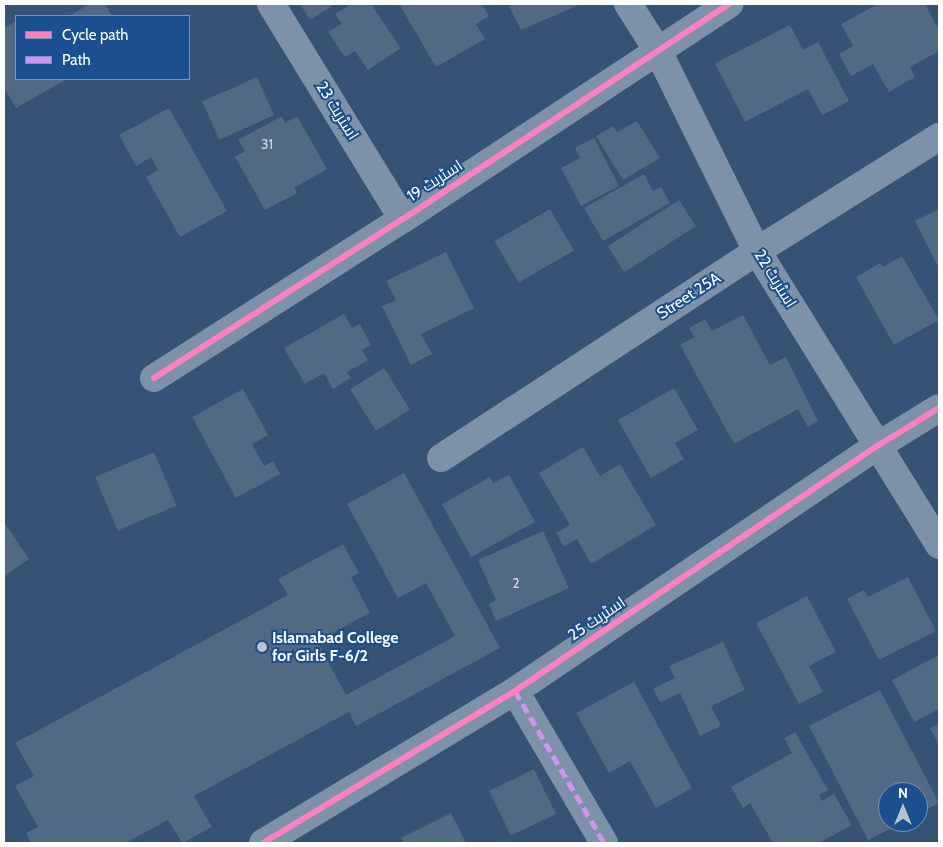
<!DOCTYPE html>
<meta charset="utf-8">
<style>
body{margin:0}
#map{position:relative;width:943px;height:847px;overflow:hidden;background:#365274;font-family:Cabin,Cairo,sans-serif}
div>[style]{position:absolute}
.building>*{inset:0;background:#526984;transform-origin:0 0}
.minor>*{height:28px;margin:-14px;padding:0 14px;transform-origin:14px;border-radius:14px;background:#7d92a8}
.quiet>*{height:5px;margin-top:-2.5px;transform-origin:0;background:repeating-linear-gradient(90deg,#d193ec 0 10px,transparent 0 15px)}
.cycleway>*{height:6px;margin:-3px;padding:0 3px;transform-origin:3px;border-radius:3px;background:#ff80c0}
.dots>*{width:14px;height:14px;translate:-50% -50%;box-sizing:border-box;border:2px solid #1b4f8f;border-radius:50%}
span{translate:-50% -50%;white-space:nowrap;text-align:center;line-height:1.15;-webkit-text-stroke:4px #1b4f8f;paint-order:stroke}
.number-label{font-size:14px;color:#d4dae0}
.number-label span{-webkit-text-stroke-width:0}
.street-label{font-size:16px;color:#fff}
.poi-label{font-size:16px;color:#fff;font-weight:700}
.left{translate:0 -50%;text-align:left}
.frame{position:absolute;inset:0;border:5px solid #fff;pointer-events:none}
.legend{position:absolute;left:15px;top:15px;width:175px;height:65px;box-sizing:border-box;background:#1b4f8f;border:1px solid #7695bc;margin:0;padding:6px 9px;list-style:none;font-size:15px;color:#fff}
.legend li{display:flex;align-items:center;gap:10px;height:25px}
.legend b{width:25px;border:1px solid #7695bc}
.north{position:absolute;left:878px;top:782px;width:50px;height:50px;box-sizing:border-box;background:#1b4f8f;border:1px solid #7695bc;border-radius:50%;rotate:0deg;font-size:14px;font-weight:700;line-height:20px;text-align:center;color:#fff}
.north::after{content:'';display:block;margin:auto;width:18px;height:22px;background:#b9c2ce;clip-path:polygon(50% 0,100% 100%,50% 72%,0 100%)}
</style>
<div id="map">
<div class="building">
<div style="clip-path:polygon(89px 4px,105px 4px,112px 16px,69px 16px)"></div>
<div style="clip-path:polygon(300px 4px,335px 4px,310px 20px)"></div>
<div style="clip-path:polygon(351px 4px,371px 4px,401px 48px,368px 70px,355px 51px,345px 57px,328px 32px,342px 24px,335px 14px)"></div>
<div style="clip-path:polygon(399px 4px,482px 4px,489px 16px,476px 24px,485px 39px,436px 67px)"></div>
<div style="clip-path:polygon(508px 4px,581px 4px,521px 30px)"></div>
<div style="clip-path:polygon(878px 4px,925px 4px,939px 30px,939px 51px,910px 67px,915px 77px,889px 92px,873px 64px,851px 76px,839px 54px,853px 46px,841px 24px)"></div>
<div style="clip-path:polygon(16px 21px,16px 79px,67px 79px,16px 108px,4px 87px,4px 28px)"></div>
<div style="clip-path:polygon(790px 25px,803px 50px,818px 42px,849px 101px,822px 115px,808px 89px,745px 122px,715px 63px)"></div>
<div style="left:257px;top:77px;width:42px;height:60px;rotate:66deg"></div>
<div style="clip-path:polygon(169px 108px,227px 211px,180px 237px,146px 177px,158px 170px,151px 157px,136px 166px,119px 135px)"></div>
<div style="clip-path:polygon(282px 116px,285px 123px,297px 116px,327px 169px,294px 188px,297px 193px,265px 210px,235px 157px,245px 151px,238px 140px)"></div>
<div style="clip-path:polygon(637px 121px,660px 158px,623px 180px,596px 136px,613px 126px,617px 132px)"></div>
<div style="clip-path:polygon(594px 138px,619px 186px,581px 206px,561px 168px,580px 158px,575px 148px)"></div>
<div style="clip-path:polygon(644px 174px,653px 191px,661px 187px,670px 203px,603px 241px,584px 208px)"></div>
<div style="left:679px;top:200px;width:31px;height:85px;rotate:57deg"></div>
<div style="left:550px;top:209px;width:48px;height:64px;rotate:60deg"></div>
<div style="clip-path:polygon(939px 209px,939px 263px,937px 265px,915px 221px)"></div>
<div style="clip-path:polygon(446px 252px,474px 308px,421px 334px,432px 354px,411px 365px,382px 306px,396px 300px,386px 281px)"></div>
<div style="clip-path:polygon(902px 256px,939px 320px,894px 345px,856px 277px,880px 263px,883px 267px)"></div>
<div style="clip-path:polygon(344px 314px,352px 328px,360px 324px,371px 345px,362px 350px,368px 360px,347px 372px,351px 378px,333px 389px,324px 373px,305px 384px,284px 348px)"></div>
<div style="clip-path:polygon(743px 315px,770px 365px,786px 357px,818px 421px,808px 427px,798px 409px,734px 444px,680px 345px,694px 337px,689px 328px,705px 319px,712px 331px)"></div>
<div style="left:384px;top:368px;width:49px;height:40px;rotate:58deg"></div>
<div style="clip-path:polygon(674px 388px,698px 430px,675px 443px,684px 459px,651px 478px,618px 420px)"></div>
<div style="clip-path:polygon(243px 389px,268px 435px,252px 444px,264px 466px,273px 461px,280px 474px,236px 498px,192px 417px)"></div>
<div style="clip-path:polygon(583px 447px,600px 476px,620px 464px,656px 525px,591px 564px,577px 539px,564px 547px,556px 533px,570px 525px,539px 473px)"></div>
<div style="left:154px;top:452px;width:58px;height:64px;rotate:67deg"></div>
<div style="clip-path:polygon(404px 473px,500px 648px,356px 726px,349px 712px,194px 796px,212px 827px,182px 843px,168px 820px,125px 843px,31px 843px,26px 833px,38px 827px,15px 786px,34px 776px,15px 743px,288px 595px,278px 579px,343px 544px,359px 573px,351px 577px,370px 613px,317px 641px,346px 695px,455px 636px,426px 583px,398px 598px,347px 504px)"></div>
<div style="clip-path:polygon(509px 475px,535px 522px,471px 557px,442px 504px,490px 477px,493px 483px)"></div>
<div style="clip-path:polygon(4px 522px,29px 559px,4px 576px)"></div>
<div style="clip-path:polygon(543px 531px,569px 588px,496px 621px,489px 604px,496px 600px,478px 560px)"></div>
<div style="clip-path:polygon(908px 577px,936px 631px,879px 660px,847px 599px,864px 590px,868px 597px)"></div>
<div style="clip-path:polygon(807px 596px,836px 652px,809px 666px,823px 692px,799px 704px,756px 623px)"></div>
<div style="clip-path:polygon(723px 642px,745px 690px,711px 706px,721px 726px,700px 736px,680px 693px,660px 702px,653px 689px,675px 678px,669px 666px)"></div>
<div style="clip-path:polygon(939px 655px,939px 709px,914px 722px,892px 680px)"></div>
<div style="clip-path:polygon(634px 682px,692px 788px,656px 808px,630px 761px,609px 773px,576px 713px)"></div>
<div style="clip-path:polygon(880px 690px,939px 803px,918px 814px,918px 792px,888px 792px,888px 822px,903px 822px,868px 840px,809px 726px)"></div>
<div style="clip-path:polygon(939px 723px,939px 745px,930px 728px)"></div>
<div style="clip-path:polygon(795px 732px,828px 790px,819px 795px,822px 801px,834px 794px,852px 825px,819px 843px,773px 843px,750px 803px,743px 808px,731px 787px,792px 753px,784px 738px)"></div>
<div style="left:534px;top:769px;width:50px;height:50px;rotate:64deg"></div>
<div style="clip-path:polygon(451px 813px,466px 843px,404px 843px,401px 838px)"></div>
</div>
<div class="minor">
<div style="left:271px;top:4px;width:252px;rotate:58.5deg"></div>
<div style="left:628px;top:4px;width:56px;rotate:57.4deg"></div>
<div style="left:658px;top:51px;width:223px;rotate:63.7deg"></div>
<div style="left:757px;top:251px;width:346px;rotate:58.2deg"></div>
<div style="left:154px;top:378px;width:295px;rotate:-32.6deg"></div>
<div style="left:403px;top:219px;width:391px;rotate:-33.4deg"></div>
<div style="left:441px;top:458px;width:378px;rotate:-33.2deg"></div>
<div style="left:757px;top:251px;width:215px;rotate:-32.1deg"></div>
<div style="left:515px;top:691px;width:176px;rotate:59.6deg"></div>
<div style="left:263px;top:843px;width:294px;rotate:-31.1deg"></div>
<div style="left:515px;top:691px;width:439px;rotate:-34.1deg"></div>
<div style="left:879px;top:445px;width:70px;rotate:-31.7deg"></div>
</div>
<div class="quiet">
<div style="left:515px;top:691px;width:176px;rotate:59.6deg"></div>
</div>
<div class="cycleway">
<div style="left:154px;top:378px;width:295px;rotate:-32.6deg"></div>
<div style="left:403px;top:219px;width:391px;rotate:-33.4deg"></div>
<div style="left:263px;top:843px;width:294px;rotate:-31.1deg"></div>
<div style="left:515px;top:691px;width:439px;rotate:-34.1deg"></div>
<div style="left:879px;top:445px;width:70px;rotate:-31.7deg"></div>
</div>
<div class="dots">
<div style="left:262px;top:647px;background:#b9c2ce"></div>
</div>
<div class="number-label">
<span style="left:267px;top:144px">31</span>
<span style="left:516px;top:583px">2</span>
</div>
<div class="street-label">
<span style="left:337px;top:111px;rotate:58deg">اسٹریٹ 23</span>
<span style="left:435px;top:181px;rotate:-33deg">اسٹریٹ 19</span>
<span style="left:775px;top:279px;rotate:58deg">اسٹریٹ 22</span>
<span style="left:689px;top:296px;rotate:-33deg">Street 25A</span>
<span style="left:597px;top:619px;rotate:-34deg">اسٹریٹ 25</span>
</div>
<div class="poi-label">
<span class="left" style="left:272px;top:647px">Islamabad College<br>for Girls F-6/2</span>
</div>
<div class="frame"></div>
<ul class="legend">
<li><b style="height:6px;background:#ff80c0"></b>Cycle path</li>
<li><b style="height:6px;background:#d193ec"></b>Path</li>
</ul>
<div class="north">N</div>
</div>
